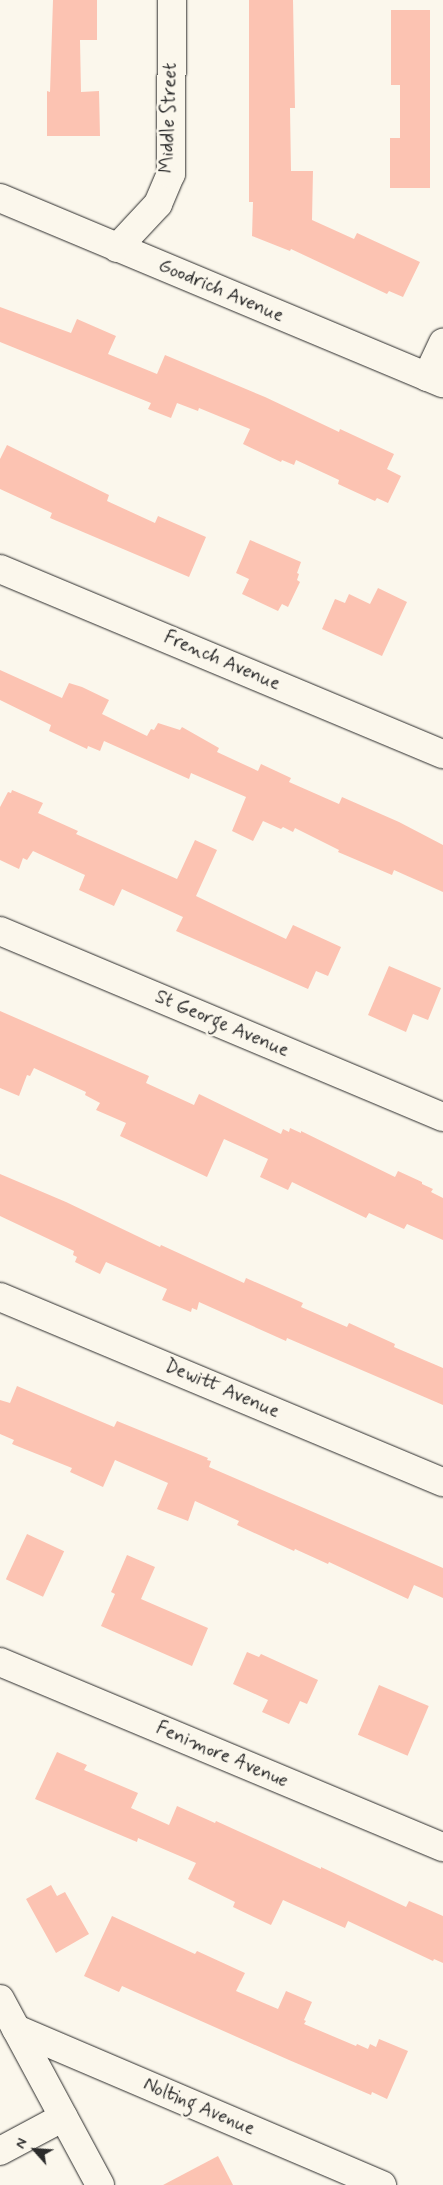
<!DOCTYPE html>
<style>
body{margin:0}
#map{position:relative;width:443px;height:2185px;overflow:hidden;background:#fbf7ec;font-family:Mynerve,sans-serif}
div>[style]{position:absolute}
.building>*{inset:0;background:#fcc3b2;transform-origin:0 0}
.roads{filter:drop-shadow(0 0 1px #2b2b2b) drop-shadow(0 0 1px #2b2b2b)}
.minor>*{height:28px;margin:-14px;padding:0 14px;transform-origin:14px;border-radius:14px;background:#fbf7ec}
span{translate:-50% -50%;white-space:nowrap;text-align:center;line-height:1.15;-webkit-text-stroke:5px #fbf7ec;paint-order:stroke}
.street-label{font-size:19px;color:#2b2b2b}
.north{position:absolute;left:10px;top:2125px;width:50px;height:50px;-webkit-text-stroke:4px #fbf7ec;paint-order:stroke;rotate:296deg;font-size:14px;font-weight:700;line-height:20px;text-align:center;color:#2b2b2b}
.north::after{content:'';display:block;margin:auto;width:18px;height:22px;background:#2b2b2b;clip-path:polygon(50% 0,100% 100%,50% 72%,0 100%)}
</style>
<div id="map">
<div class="building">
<div style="clip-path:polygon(53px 0,97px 0,97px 40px,80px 40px,81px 92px,99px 91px,100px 136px,47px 136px,47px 91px,50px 92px)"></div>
<div style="clip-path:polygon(249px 0,293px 0,295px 108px,290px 108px,291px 171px,313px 171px,312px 220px,354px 239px,357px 233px,420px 262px,403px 297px,389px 291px,387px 294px,291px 249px,290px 251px,252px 236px,253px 202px,249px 202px)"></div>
<div style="clip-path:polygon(391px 10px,430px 10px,430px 188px,390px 188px,390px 138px,400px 138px,400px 85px,391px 85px)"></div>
<div style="clip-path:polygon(0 307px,71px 333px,77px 319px,116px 336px,108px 354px,157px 374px,165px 355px,265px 397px,339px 432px,340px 429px,394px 454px,387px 469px,401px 476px,388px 503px,377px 498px,375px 501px,338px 484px,339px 480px,296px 460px,294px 465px,282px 460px,281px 462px,243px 444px,250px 429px,199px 408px,198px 411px,177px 403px,171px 418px,148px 409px,151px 403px,0 342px)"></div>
<div style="clip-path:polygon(7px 445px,109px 495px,107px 501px,155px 523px,158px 516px,206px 537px,189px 577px,50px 518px,52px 513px,0 489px,0 459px)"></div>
<div style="clip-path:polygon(250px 540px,301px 562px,297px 573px,299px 574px,297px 580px,300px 582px,288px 607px,282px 604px,278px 611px,242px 594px,249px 579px,236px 573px)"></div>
<div style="clip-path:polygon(378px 588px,407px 602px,382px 656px,322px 629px,335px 599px,345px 603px,349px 594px,370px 604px)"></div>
<div style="clip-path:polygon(0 670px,62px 698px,69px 683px,82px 687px,109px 700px,102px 714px,147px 736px,151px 729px,154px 730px,158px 723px,180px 730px,182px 727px,219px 748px,217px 752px,258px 771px,261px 764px,291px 778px,289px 782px,339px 804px,342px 797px,399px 822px,443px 845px,443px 892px,394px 870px,392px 875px,338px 852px,339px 850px,295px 828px,293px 832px,283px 827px,281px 829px,263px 821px,253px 841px,232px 831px,246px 797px,191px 773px,189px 779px,104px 741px,100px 751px,88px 746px,87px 749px,49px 731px,51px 725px,0 700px)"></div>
<div style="clip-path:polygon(12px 790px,43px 803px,38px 813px,78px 831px,76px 834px,177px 879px,195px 840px,217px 850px,196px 896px,286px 939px,293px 925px,341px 947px,328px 976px,316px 971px,308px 989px,176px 931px,183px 917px,122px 889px,114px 906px,79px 890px,85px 875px,33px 851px,27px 860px,23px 858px,19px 869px,0 860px,0 807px,8px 792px,11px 793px)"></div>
<div style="clip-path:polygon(389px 966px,441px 988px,428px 1020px,413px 1014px,406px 1032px,368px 1015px)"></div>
<div style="clip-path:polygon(0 1011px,149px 1076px,146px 1083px,194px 1105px,199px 1094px,281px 1134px,283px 1129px,289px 1132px,290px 1128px,301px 1133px,301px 1131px,395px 1177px,398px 1171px,422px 1182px,422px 1184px,433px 1189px,431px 1192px,443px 1198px,443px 1240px,407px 1224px,404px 1229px,369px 1213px,366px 1218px,292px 1182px,288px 1190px,260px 1177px,268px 1159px,224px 1139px,207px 1177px,120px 1136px,126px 1123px,96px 1110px,100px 1103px,85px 1095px,86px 1092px,34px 1068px,30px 1076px,27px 1075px,19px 1096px,0 1088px)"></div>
<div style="clip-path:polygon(0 1174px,66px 1202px,160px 1247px,161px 1245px,244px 1283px,246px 1278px,303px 1303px,301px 1307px,347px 1327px,349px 1323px,395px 1344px,394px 1347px,443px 1368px,443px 1405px,287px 1338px,286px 1341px,199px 1302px,197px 1310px,192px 1308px,191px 1312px,162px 1300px,167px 1289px,106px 1262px,100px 1274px,75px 1262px,77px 1257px,73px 1255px,74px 1251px,0 1216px)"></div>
<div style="clip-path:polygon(17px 1386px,114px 1427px,117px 1421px,208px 1458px,207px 1460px,211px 1461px,209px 1467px,443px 1568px,443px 1598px,414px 1585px,408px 1599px,329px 1562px,328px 1564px,295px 1549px,294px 1551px,237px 1525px,239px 1521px,195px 1501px,188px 1521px,157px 1509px,168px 1483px,115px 1460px,103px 1487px,70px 1472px,72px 1468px,12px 1444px,14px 1440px,0 1434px,0 1400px,10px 1403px)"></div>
<div style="left:27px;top:1534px;width:41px;height:50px;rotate:25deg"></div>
<div style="clip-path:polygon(127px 1555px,155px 1567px,141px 1599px,208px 1628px,192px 1666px,101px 1626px,115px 1594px,111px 1592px)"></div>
<div style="clip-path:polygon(247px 1652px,259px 1657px,261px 1654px,318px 1680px,307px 1704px,300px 1701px,289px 1724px,262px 1712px,268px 1700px,233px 1684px)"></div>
<div style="left:379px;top:1685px;width:54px;height:54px;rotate:23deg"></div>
<div style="clip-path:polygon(57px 1752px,87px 1765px,84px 1770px,138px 1793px,131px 1808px,169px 1825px,177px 1806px,215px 1823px,216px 1821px,321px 1869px,321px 1867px,406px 1907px,409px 1901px,443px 1916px,443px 1963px,434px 1959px,433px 1961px,348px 1921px,345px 1928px,283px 1900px,271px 1925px,233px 1907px,235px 1902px,188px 1879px,196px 1863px,138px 1838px,137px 1842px,35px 1799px)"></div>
<div style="clip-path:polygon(51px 1885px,57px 1896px,65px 1892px,89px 1934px,56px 1953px,26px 1899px)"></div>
<div style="clip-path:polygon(112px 1916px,195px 1954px,197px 1951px,245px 1973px,236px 1991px,278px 2009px,286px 1991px,312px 2002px,304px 2020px,306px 2021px,304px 2024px,356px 2046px,357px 2044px,368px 2049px,370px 2044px,376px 2047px,379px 2039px,408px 2051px,387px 2099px,372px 2092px,371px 2095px,289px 2060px,122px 1986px,119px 1992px,84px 1976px)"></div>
<div style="clip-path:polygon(218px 2156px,233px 2185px,163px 2185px)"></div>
</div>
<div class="roads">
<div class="minor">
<div style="left:0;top:198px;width:480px;rotate:22.7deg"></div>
<div style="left:117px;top:248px;width:60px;rotate:-47deg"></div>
<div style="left:158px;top:204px;width:33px;rotate:-67deg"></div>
<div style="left:171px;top:174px;width:174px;rotate:-89.7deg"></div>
<div style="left:427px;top:377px;width:38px;rotate:-65deg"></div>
<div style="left:0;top:569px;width:480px;rotate:22.7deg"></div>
<div style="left:0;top:931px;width:480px;rotate:22.8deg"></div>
<div style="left:0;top:1297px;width:480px;rotate:22.7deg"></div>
<div style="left:0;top:1662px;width:480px;rotate:22.7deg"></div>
<div style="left:0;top:1999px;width:211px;rotate:61.7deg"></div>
<div style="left:16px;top:2029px;width:398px;rotate:23.1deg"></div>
<div style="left:0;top:2151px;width:72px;rotate:-28deg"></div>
</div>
</div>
<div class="street-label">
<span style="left:169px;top:118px;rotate:-88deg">Middle Street</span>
<span style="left:221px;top:291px;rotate:23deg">Goodrich Avenue</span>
<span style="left:222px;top:661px;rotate:23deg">French Avenue</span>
<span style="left:222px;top:1024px;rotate:23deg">St George Avenue</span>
<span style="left:222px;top:1389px;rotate:23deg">Dewitt Avenue</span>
<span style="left:222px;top:1755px;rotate:23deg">Fenimore Avenue</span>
<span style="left:199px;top:2107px;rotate:23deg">Nolting Avenue</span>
</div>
<div class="north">N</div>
</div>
